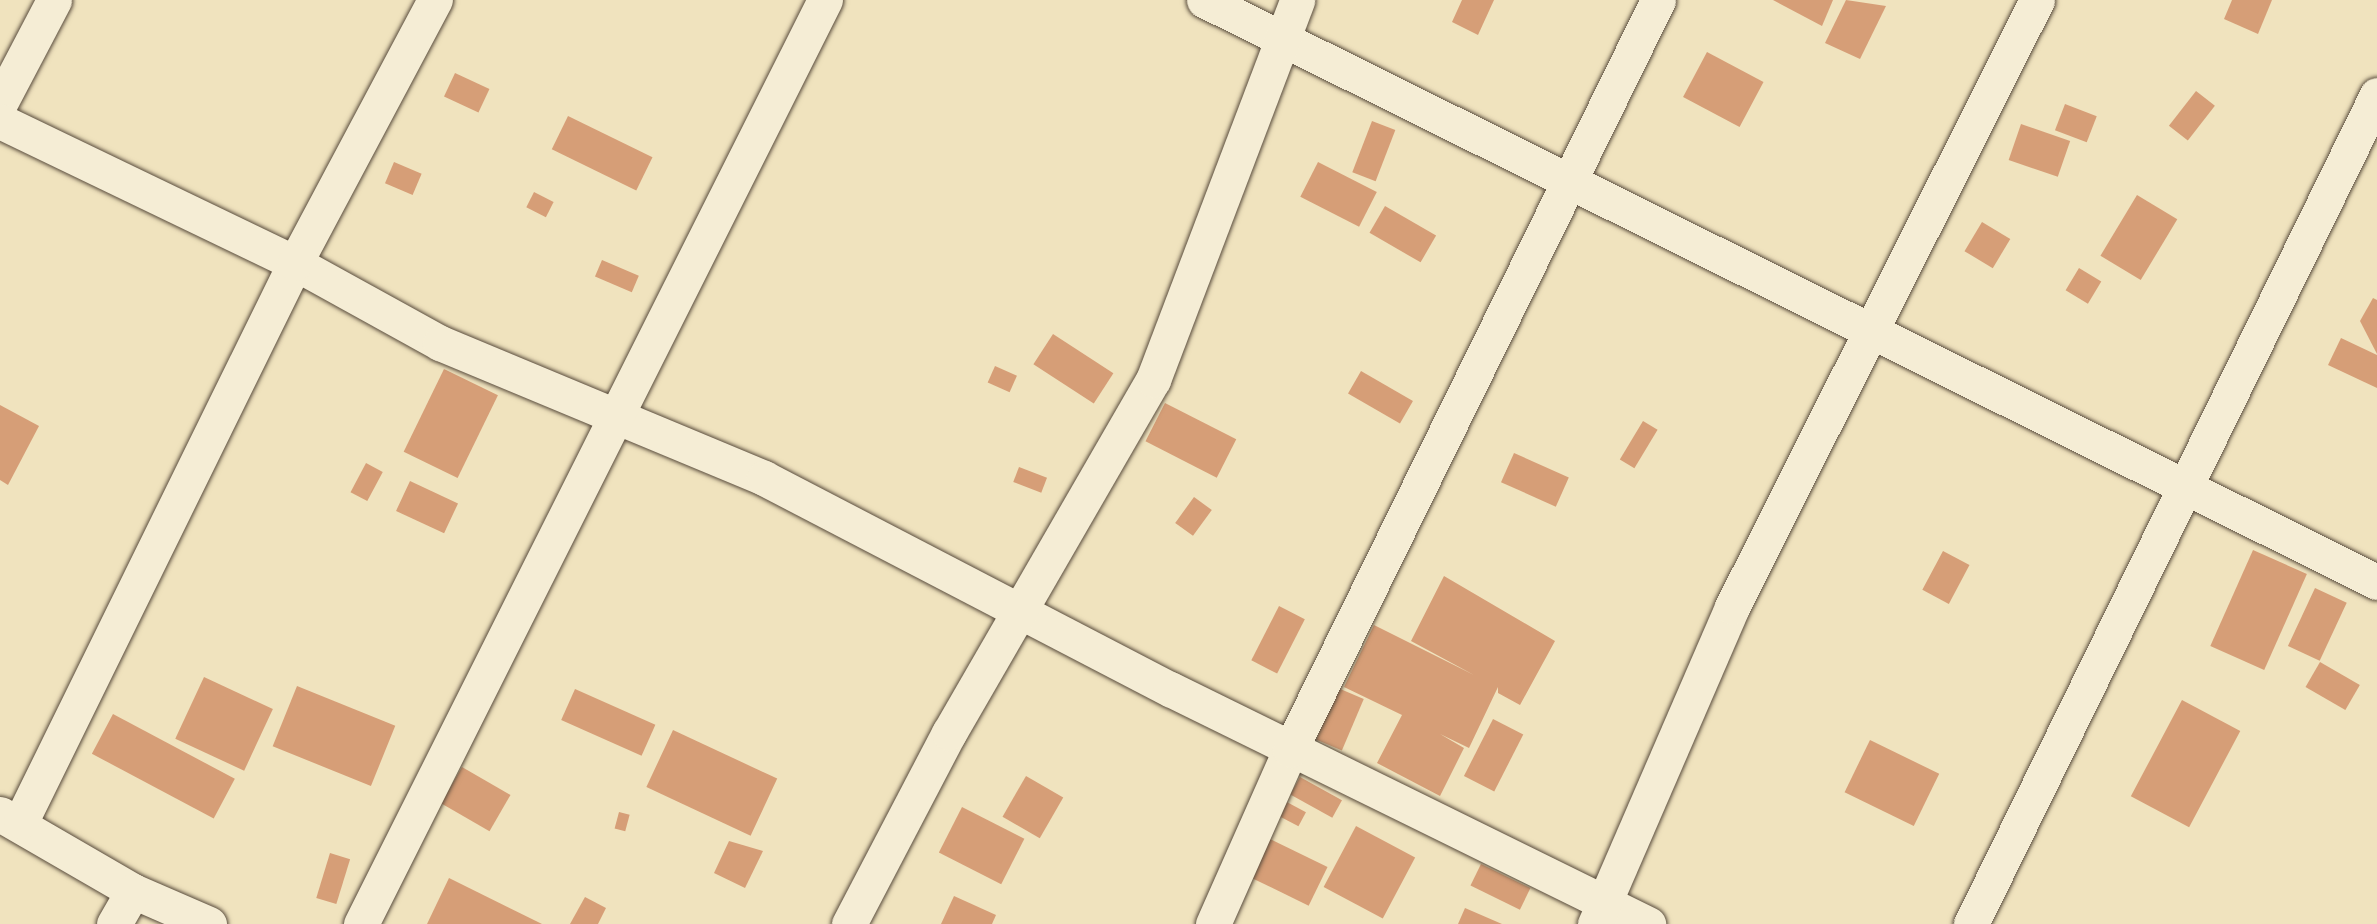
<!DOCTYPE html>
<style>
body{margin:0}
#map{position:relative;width:2377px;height:924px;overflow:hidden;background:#f0e3be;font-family:"Sorts Mill Goudy",serif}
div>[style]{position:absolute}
.building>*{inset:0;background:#d69e77;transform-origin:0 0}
.roads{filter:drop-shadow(0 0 2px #584b3c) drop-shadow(0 0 2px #584b3c)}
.street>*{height:35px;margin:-17.5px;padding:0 17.5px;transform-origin:17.5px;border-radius:17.5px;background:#f5edd5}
span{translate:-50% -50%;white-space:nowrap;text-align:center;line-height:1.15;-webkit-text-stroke:5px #f5edd5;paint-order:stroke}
</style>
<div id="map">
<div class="building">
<div style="clip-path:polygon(1462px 0,1494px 0,1478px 35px,1452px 22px)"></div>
<div style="clip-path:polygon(1773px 0,1833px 0,1822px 26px)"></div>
<div style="clip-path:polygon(1846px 0,1886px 6px,1860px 59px,1825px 43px)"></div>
<div style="clip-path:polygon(2232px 0,2272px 0,2258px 34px,2224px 19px)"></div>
<div style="left:1707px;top:52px;width:64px;height:51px;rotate:28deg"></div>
<div style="left:455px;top:73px;width:38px;height:26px;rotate:25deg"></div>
<div style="left:2196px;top:91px;width:24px;height:44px;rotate:38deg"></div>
<div style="left:2065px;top:104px;width:34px;height:28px;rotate:21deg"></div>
<div style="left:568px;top:116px;width:94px;height:37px;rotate:26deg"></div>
<div style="left:1372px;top:121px;width:25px;height:55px;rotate:21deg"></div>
<div style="left:2021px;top:124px;width:52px;height:38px;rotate:19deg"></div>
<div style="left:394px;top:162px;width:30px;height:23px;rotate:23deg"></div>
<div style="left:1318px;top:162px;width:66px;height:39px;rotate:27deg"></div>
<div style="left:534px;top:192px;width:22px;height:17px;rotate:27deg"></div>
<div style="left:2137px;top:195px;width:47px;height:71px;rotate:31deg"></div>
<div style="left:1385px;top:206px;width:59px;height:31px;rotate:30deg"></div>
<div style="left:1982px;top:222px;width:33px;height:34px;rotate:31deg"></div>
<div style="left:602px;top:260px;width:40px;height:18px;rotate:23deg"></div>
<div style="left:2079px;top:268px;width:26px;height:26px;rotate:31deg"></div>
<div style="clip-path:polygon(2373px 298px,2377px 300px,2377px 354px,2360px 321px)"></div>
<div style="left:1053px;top:334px;width:72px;height:36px;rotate:33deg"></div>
<div style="clip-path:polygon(2341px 338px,2377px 355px,2377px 388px,2328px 365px)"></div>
<div style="left:995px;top:366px;width:24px;height:18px;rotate:24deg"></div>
<div style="left:444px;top:369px;width:60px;height:92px;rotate:26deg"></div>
<div style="left:1361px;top:371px;width:60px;height:26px;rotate:30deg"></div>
<div style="left:1165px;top:403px;width:80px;height:43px;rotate:27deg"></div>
<div style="clip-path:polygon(0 405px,39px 426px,8px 485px,0 480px)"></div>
<div style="left:1643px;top:421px;width:17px;height:45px;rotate:31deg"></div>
<div style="left:1514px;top:453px;width:60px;height:32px;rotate:24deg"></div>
<div style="left:366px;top:463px;width:19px;height:33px;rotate:28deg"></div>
<div style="left:1019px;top:467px;width:30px;height:16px;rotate:21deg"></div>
<div style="left:410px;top:481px;width:53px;height:33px;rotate:25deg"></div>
<div style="left:1194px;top:497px;width:22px;height:32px;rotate:36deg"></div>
<div style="left:2253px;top:550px;width:59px;height:105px;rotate:24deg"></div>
<div style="left:1943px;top:551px;width:30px;height:44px;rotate:28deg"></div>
<div style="clip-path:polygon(1444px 576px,1555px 641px,1520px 705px,1498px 693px,1498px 687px,1469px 748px,1440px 734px,1464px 748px,1440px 796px,1377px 763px,1402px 715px,1344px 687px,1374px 625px,1474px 675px,1411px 641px)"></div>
<div style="left:2315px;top:588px;width:35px;height:64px;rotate:25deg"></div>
<div style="left:1279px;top:606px;width:29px;height:61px;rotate:27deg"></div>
<div style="left:2320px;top:662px;width:46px;height:29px;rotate:30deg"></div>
<div style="left:204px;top:677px;width:76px;height:68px;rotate:25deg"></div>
<div style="left:297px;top:686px;width:106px;height:65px;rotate:22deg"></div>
<div style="left:1338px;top:688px;width:28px;height:56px;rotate:23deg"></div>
<div style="left:575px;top:689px;width:88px;height:34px;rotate:24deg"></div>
<div style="left:2182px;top:700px;width:66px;height:109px;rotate:28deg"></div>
<div style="left:113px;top:714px;width:138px;height:45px;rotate:28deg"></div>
<div style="left:1493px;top:719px;width:34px;height:64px;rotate:27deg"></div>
<div style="left:673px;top:730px;width:115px;height:63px;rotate:25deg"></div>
<div style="left:1870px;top:740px;width:77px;height:58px;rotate:26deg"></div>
<div style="left:462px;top:767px;width:56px;height:42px;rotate:30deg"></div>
<div style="left:1026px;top:776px;width:43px;height:47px;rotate:30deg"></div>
<div style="left:1300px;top:777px;width:48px;height:20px;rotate:29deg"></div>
<div style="left:1283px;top:800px;width:26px;height:16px;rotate:28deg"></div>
<div style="left:962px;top:807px;width:70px;height:51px;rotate:27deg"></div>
<div style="left:619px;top:812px;width:11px;height:17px;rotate:15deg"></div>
<div style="left:1356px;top:826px;width:67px;height:69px;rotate:28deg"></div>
<div style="left:1270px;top:839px;width:64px;height:43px;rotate:26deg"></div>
<div style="clip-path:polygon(729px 841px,763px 851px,745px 888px,714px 873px)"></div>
<div style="left:330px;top:853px;width:21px;height:47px;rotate:17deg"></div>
<div style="left:1481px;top:864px;width:55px;height:24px;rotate:26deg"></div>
<div style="clip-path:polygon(449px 878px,542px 924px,427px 924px)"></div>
<div style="clip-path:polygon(954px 896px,996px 915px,992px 924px,941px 924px)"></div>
<div style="clip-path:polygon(585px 897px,606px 908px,598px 924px,570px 924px)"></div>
<div style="clip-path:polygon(1465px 908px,1502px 924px,1458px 924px)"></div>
</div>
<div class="roads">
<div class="street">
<div style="left:1204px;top:0;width:1309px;rotate:26.39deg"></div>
<div style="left:0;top:103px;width:116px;rotate:-62.3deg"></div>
<div style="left:0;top:121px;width:327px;rotate:25.7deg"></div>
<div style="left:295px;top:263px;width:166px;rotate:28.9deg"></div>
<div style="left:440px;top:343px;width:351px;rotate:22.6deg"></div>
<div style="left:764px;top:478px;width:458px;rotate:27.5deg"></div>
<div style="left:1170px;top:689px;width:533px;rotate:26.18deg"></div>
<div style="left:0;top:814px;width:154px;rotate:30.1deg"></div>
<div style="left:133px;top:891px;width:83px;rotate:23.5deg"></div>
<div style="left:21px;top:821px;width:622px;rotate:-63.85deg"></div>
<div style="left:295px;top:263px;width:298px;rotate:-62deg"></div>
<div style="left:114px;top:924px;width:38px;rotate:-60deg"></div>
<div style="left:361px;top:924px;width:1034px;rotate:-63.34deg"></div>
<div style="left:849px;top:924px;width:216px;rotate:-62.4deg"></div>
<div style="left:949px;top:733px;width:408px;rotate:-60deg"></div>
<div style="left:1153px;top:380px;width:406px;rotate:-69.2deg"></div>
<div style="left:1213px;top:924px;width:190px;rotate:-66.1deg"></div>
<div style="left:1290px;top:750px;width:835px;rotate:-63.86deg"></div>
<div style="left:1595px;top:924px;width:345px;rotate:-66.6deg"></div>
<div style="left:1732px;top:607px;width:679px;rotate:-63.32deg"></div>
<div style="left:1971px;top:924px;width:923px;rotate:-63.91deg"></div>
</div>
</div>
</div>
